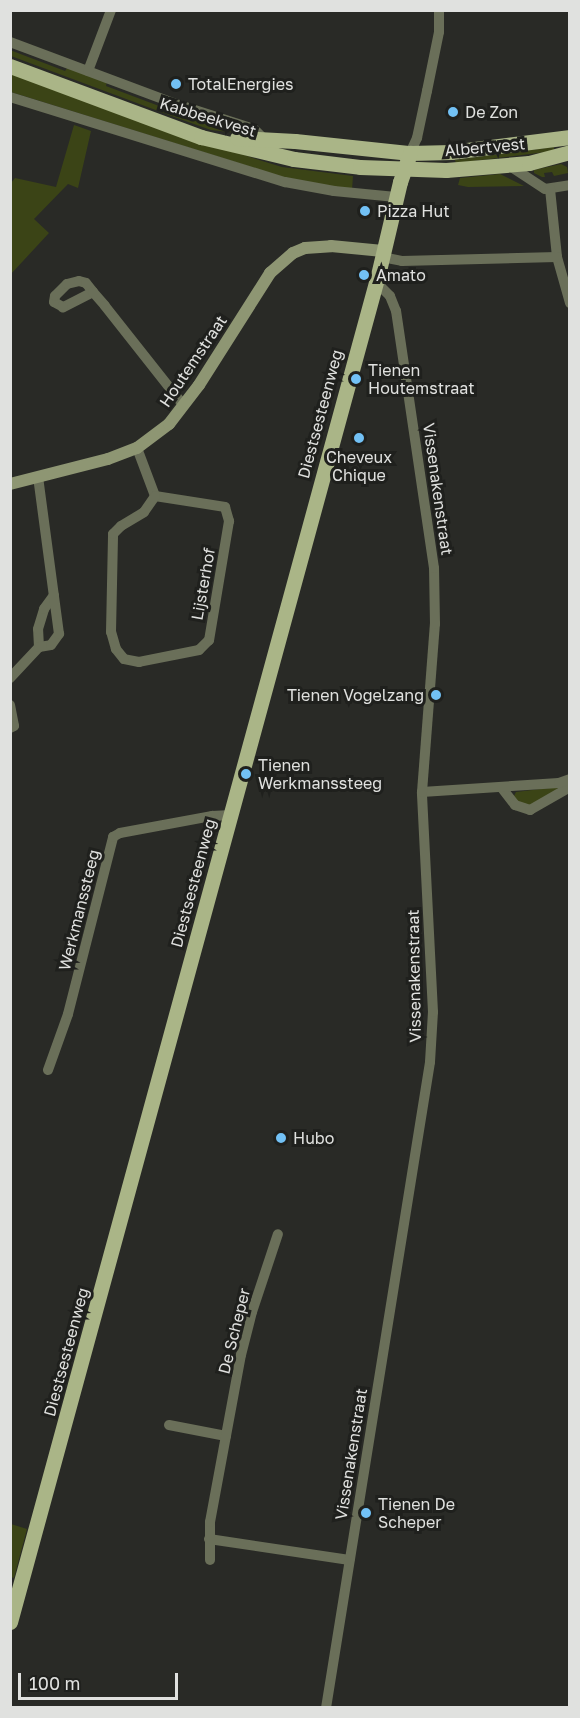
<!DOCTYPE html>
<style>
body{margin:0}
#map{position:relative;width:580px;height:1718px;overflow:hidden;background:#292a26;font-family:"Golos Text",sans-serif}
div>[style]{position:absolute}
.green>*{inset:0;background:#3b4416}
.street>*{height:10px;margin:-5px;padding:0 5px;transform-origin:5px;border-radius:5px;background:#6a6f59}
.secondary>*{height:12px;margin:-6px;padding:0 6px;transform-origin:6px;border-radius:6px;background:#8e9673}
.primary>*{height:15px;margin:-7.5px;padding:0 7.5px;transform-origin:7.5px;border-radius:7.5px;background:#aab587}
.dots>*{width:16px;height:16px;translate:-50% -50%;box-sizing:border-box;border:3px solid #1f201d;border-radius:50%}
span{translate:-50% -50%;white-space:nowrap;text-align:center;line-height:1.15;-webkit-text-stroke:6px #1f201d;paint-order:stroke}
.poi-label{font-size:16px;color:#e0e1df}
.left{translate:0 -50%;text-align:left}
.right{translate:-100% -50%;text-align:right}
.street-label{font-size:16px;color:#e0e1df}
.frame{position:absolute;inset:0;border:12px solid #e0e1df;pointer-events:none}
.scale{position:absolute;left:18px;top:1673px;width:160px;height:27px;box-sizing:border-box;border:3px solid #e0e1df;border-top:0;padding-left:8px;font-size:18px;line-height:21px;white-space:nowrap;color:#e0e1df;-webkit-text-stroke:4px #1f201d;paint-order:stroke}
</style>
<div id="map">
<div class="green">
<div style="clip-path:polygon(10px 50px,65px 71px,68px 67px,107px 81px,106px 86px,175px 112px,230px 130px,241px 132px,242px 127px,255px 135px,211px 130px,177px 118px,11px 56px)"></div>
<div style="clip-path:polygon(10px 73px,259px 160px,282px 167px,353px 176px,352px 190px,283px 177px,11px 92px)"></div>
<div style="clip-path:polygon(74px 125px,91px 131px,78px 188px,68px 184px,34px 219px,49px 233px,11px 274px,11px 183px,15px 178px,56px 187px)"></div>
<div style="clip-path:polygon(554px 147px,554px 151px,456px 163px,455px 160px)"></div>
<div style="clip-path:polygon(561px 164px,567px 167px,568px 173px,554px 176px,552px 172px,544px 173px,545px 177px,542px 177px,534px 173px,534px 170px)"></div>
<div style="clip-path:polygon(500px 174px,524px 186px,468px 187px,458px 185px,460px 178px)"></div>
<div style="clip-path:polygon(557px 787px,559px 790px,528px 807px,513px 798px,516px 792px)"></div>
<div style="clip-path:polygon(11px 1524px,27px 1529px,14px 1578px,11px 1577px)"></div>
</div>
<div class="street">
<div style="left:10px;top:42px;width:174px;rotate:20.5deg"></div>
<div style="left:173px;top:103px;width:85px;rotate:17.8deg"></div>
<div style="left:254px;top:129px;width:17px;rotate:45deg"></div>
<div style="left:88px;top:71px;width:65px;rotate:-69.3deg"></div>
<div style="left:10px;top:97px;width:288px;rotate:17.2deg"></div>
<div style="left:285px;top:182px;width:50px;rotate:10.4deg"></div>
<div style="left:334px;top:191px;width:62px;rotate:5.5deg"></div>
<div style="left:410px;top:153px;width:17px;rotate:-65deg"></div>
<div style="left:417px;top:138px;width:48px;rotate:-78deg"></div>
<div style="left:427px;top:91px;width:60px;rotate:-78.5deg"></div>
<div style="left:439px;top:32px;width:22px;rotate:-90deg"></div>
<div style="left:507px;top:164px;width:45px;rotate:33.3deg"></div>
<div style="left:545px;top:189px;width:25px;rotate:-9deg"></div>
<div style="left:550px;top:189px;width:68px;rotate:84.1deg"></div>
<div style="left:557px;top:257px;width:48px;rotate:74.2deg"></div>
<div style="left:382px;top:257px;width:20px;rotate:11deg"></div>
<div style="left:402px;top:261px;width:155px;rotate:-1.5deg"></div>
<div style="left:93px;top:292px;width:34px;rotate:153deg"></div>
<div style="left:63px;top:307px;width:10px;rotate:-151deg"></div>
<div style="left:54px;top:302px;width:6px;rotate:-81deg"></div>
<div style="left:55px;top:296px;width:17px;rotate:-45deg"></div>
<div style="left:67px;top:284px;width:12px;rotate:-14deg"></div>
<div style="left:79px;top:281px;width:7px;rotate:16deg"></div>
<div style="left:86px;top:283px;width:11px;rotate:52deg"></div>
<div style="left:93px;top:292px;width:18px;rotate:49deg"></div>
<div style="left:105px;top:306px;width:127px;rotate:51.7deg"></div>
<div style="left:137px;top:448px;width:51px;rotate:69.4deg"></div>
<div style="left:155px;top:496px;width:71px;rotate:8.9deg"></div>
<div style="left:225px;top:507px;width:15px;rotate:74deg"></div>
<div style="left:229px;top:521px;width:121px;rotate:99.5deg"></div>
<div style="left:209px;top:640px;width:14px;rotate:135deg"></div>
<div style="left:199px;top:650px;width:61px;rotate:168.7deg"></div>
<div style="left:139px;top:662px;width:15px;rotate:-169deg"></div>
<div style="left:124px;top:659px;width:13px;rotate:-129deg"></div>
<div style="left:116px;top:649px;width:18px;rotate:-106deg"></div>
<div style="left:111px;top:632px;width:98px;rotate:-88.8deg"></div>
<div style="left:113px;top:534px;width:11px;rotate:-45deg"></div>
<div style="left:121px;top:526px;width:27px;rotate:-31deg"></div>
<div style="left:144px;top:512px;width:19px;rotate:-55deg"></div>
<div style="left:39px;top:647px;width:18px;rotate:-93deg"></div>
<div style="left:38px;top:629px;width:21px;rotate:-73deg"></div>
<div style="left:44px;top:609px;width:17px;rotate:-54deg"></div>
<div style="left:10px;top:678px;width:42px;rotate:-46.9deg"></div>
<div style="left:39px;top:647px;width:12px;rotate:-9deg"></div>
<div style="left:51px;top:645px;width:14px;rotate:-54deg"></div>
<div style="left:59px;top:634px;width:158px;rotate:-97.6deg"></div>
<div style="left:10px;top:705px;width:21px;rotate:79deg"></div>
<div style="left:14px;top:726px;width:4px;rotate:153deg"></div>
<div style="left:501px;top:787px;width:23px;rotate:52deg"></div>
<div style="left:515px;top:805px;width:16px;rotate:18deg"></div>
<div style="left:530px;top:810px;width:46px;rotate:-29.9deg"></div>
<div style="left:422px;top:792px;width:137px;rotate:-3.8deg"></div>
<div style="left:559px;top:783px;width:12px;rotate:-20deg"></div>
<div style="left:48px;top:1070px;width:59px;rotate:-70.3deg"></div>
<div style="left:68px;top:1014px;width:183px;rotate:-75.7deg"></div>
<div style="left:113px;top:837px;width:8px;rotate:-30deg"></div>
<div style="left:120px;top:833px;width:94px;rotate:-10.5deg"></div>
<div style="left:212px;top:816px;width:19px;rotate:-3deg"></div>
<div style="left:169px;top:1425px;width:58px;rotate:10.9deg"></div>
<div style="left:209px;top:1539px;width:142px;rotate:8.5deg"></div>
<div style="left:210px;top:1560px;width:38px;rotate:-90deg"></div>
<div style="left:210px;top:1522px;width:170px;rotate:-79.5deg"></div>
<div style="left:241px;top:1355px;width:44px;rotate:-75.7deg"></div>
<div style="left:252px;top:1312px;width:82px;rotate:-71.6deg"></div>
<div style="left:326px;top:1708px;width:654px;rotate:-80.85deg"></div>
<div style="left:430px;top:1062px;width:50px;rotate:-86.6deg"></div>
<div style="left:433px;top:1012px;width:220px;rotate:-92.9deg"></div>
<div style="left:422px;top:792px;width:169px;rotate:-85.6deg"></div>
<div style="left:435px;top:624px;width:56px;rotate:-91deg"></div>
<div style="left:434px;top:568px;width:260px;rotate:-98.4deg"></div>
<div style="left:396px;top:311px;width:16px;rotate:-112deg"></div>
<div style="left:390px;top:296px;width:20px;rotate:-135deg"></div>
</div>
<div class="secondary">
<div style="left:10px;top:484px;width:101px;rotate:-14.3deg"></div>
<div style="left:108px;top:459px;width:31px;rotate:-21deg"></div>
<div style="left:137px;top:448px;width:40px;rotate:-37deg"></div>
<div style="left:169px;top:424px;width:49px;rotate:-52.4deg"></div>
<div style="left:199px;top:385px;width:133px;rotate:-57.6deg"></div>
<div style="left:270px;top:273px;width:30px;rotate:-41deg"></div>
<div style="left:293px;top:253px;width:13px;rotate:-23deg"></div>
<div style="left:305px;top:248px;width:26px;rotate:-4deg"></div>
<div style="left:331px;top:246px;width:52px;rotate:5.5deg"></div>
</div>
<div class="primary">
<div style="left:10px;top:66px;width:204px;rotate:20.4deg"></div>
<div style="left:201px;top:137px;width:96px;rotate:13.3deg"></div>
<div style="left:294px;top:159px;width:66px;rotate:6.9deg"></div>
<div style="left:360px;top:167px;width:86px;rotate:2deg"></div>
<div style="left:446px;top:170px;width:83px;rotate:-4.8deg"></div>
<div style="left:529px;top:163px;width:42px;rotate:-15deg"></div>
<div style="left:237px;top:138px;width:58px;rotate:3deg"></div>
<div style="left:295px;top:141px;width:116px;rotate:6deg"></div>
<div style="left:410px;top:153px;width:41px;rotate:-1.4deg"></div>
<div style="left:451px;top:152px;width:120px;rotate:-7.2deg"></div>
<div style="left:10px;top:1622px;width:1396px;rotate:-74.72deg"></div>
<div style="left:378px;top:275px;width:96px;rotate:-76.7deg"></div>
<div style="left:400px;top:182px;width:31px;rotate:-71deg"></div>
</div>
<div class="dots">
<div style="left:176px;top:84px;background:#72c1f5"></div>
<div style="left:453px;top:112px;background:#72c1f5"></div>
<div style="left:365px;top:211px;background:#72c1f5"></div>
<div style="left:364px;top:275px;background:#72c1f5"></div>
<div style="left:356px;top:379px;background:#72c1f5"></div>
<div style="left:359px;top:438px;background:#72c1f5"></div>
<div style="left:436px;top:695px;background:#72c1f5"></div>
<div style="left:246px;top:774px;background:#72c1f5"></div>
<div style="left:281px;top:1138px;background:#72c1f5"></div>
<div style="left:366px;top:1513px;background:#72c1f5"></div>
</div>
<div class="poi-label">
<span class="left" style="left:188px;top:84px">TotalEnergies</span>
<span class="left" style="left:465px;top:112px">De Zon</span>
<span class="left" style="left:377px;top:211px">Pizza Hut</span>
<span class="left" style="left:376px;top:275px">Amato</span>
<span class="left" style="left:368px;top:379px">Tienen<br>Houtemstraat</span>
<span style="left:359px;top:466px">Cheveux<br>Chique</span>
<span class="right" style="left:424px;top:695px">Tienen Vogelzang</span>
<span class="left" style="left:258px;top:774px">Tienen<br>Werkmanssteeg</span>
<span class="left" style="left:293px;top:1138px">Hubo</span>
<span class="left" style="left:378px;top:1513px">Tienen De<br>Scheper</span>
</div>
<div class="street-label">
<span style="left:208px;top:117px;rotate:17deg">Kabbeekvest</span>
<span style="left:485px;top:147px;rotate:-5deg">Albertvest</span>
<span style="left:193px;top:361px;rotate:-56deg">Houtemstraat</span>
<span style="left:320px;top:414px;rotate:-75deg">Diestsesteenweg</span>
<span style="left:438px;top:489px;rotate:82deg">Vissenakenstraat</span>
<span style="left:203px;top:584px;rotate:-80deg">Lijsterhof</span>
<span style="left:193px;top:883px;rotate:-75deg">Diestsesteenweg</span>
<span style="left:79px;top:910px;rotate:-76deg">Werkmanssteeg</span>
<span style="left:414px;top:976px;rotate:-91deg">Vissenakenstraat</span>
<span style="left:234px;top:1331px;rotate:-76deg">De Scheper</span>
<span style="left:66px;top:1352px;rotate:-75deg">Diestsesteenweg</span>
<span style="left:351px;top:1454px;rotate:-81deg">Vissenakenstraat</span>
</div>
<div class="frame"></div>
<div class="scale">100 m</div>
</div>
